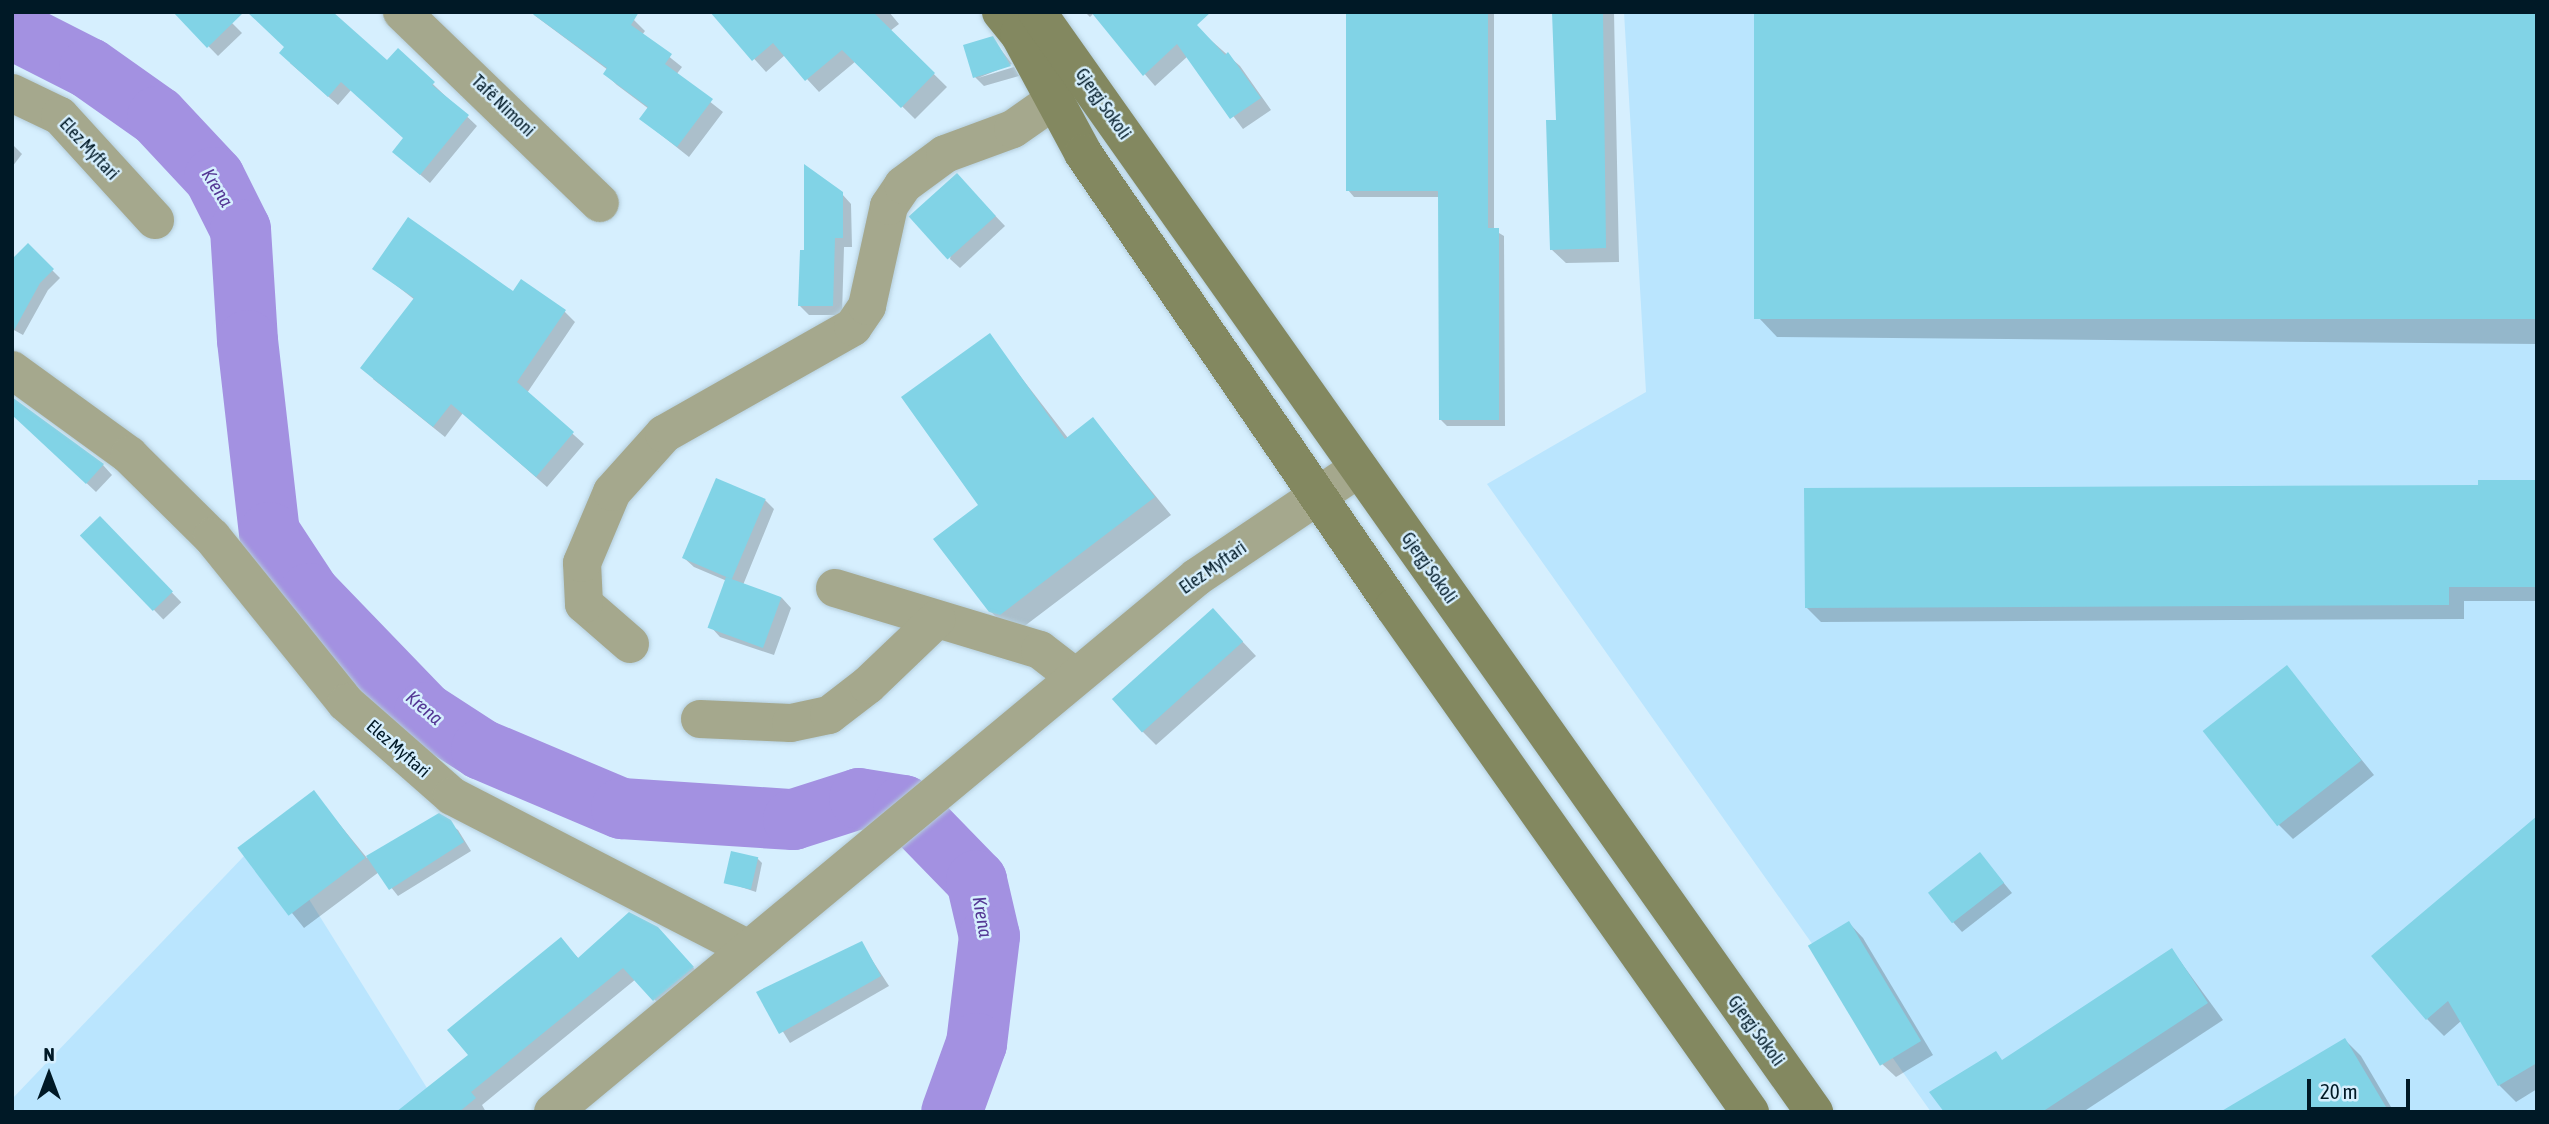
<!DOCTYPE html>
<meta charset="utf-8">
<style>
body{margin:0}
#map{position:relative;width:2549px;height:1124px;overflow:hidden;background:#d6effe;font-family:"Asap Condensed",sans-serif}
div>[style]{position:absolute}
.built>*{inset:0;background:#bae5fe}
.shadow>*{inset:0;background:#0003;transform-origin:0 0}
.river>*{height:61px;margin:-30.5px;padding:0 30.5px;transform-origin:30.5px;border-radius:30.5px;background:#a391e1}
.building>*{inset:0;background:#81d3e6;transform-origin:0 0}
.roads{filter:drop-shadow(0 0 2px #b4cddb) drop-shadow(0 0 2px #b4cddb)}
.street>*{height:38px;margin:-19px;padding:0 19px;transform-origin:19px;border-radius:19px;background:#a5a88d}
.secondary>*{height:38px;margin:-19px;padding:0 19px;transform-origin:19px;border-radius:19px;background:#838860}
span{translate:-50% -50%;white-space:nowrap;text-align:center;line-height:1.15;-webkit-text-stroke:5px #d6effe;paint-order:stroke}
.street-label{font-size:18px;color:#001926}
.water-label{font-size:19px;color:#543794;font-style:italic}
.frame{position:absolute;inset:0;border:14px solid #001926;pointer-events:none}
.north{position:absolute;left:14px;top:1040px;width:70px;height:70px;-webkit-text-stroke:5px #d6effe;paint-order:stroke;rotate:0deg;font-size:19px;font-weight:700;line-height:28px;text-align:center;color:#001926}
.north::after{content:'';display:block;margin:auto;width:24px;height:32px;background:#001926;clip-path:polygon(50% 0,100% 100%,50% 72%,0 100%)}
.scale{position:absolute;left:2307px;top:1079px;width:103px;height:32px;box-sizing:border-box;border:4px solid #001926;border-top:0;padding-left:9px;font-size:21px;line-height:24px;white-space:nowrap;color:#001926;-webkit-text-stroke:5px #d6effe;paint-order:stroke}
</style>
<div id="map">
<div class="built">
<div style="clip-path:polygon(1624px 12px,2537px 12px,2537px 1112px,1931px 1112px,1487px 484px,1646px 392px)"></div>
<div style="clip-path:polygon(267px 832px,442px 1112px,12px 1112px,12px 1099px)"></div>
</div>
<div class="shadow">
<div style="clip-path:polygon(175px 12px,221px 12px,242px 33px,218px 56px)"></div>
<div style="clip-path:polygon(712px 12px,889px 12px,899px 24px,890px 31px,947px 87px,915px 119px,856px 61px,819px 92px,785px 55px,766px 72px)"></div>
<div style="clip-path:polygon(1085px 12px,1179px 12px,1240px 66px,1271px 110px,1243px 129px,1188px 56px,1155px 86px,1093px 14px,1090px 17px)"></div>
<div style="clip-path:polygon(1348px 12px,1494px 12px,1494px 230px,1504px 236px,1505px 426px,1447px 426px,1441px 420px,1440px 197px,1354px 197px,1348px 190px)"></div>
<div style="clip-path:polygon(1554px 12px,1614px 12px,1619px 262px,1566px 263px,1551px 249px,1558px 122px)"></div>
<div style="clip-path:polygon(2537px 12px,2537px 344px,1777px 337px,1759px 318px)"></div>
<div style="clip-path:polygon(534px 15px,634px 20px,645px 31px,642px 35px,682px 67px,676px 75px,723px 112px,689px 157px,641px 119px,649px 109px,617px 85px,605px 74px,608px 70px)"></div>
<div style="clip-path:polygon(992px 38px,1012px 64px,978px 78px,1014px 67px,1019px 76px,984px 86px,975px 77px)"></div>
<div style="clip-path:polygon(398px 51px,477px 126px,430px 183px,394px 152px,405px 139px,351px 90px,338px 105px,290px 63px,387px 63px)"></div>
<div style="clip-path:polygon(12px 144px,22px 154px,12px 167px)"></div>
<div style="clip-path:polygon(966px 185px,1005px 226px,960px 268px,950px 259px)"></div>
<div style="clip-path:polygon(842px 194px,851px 204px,852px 247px,844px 247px,842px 315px,809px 315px,800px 306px,806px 252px)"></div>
<div style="clip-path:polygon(28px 246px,60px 278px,48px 290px,23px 335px,12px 329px)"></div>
<div style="clip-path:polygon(374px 268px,564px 311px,575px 322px,527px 393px,584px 444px,547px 487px,463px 413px,445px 437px,373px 379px,415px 300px)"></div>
<div style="clip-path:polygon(989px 336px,1068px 438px,1093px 419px,1171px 515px,1018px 631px,1008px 628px,990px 611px,980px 506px)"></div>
<div style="clip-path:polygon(12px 399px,103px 465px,112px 475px,96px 492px,12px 413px)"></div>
<div style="clip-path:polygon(2537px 481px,2537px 601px,2464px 601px,2464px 619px,1821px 622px,1806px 607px,2480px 486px)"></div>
<div style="clip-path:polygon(765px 500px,774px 509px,743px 585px,782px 598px,791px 608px,774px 655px,720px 637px,711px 627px,727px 581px,694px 567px,684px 558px)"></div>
<div style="left:100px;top:518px;width:117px;height:25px;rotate:46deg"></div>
<div style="clip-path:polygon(1227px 625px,1256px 656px,1156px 745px,1142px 731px)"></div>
<div style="clip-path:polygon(2287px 668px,2374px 775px,2293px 839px,2279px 825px)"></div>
<div style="clip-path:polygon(313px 792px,367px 858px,439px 815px,458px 830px,471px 851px,398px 896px,379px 872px,304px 928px,240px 848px)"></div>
<div style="clip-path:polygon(2537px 818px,2537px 1089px,2516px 1102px,2499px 1085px,2461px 1021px,2444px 1036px,2427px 1019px)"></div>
<div style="clip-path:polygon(1980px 854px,2012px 893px,1962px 932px,1953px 922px)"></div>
<div style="clip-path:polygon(757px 858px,762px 863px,756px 892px,726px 882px)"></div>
<div style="clip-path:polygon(1849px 923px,1863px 938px,1933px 1055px,1896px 1077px,1881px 1063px,1811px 945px)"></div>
<div style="clip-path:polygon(561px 940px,579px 959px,670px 941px,704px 980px,666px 1012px,636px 979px,482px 1105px,486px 1112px,398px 1112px,470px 1055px)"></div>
<div style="clip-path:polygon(861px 943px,889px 986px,790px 1043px,759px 993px)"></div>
<div style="clip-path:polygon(2172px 950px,2223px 1020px,2083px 1112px,1946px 1112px,2003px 1061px)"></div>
<div style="clip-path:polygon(2345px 1040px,2361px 1056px,2394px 1112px,2223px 1112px)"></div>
</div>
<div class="river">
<div style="left:12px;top:29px;width:86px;rotate:26.9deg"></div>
<div style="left:89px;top:68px;width:83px;rotate:35.2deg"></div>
<div style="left:157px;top:116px;width:83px;rotate:46.9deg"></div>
<div style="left:214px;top:177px;width:58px;rotate:63.4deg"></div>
<div style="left:240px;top:229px;width:111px;rotate:86.4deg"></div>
<div style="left:247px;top:340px;width:193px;rotate:83.5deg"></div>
<div style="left:269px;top:532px;width:73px;rotate:56.7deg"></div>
<div style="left:309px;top:593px;width:165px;rotate:46deg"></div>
<div style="left:424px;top:712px;width:68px;rotate:33deg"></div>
<div style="left:481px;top:749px;width:152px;rotate:22.9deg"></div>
<div style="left:621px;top:808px;width:172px;rotate:3.7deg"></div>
<div style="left:793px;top:819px;width:69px;rotate:-17.7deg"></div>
<div style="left:859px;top:798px;width:45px;rotate:9deg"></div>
<div style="left:903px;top:805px;width:105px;rotate:45.8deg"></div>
<div style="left:976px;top:880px;width:57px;rotate:76.9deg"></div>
<div style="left:989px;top:936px;width:108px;rotate:96.9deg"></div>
<div style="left:976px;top:1043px;width:73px;rotate:109.9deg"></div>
</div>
<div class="building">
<div style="clip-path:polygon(173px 12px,244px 12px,207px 48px)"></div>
<div style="clip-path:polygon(247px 12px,333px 12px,387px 60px,398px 48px,435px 82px,432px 85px,469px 115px,420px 175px,392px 152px,403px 138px,341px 82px,328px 97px,279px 53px,284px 47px)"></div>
<div style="clip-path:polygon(530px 12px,639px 12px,631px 25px,672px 54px,665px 64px,713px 99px,677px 147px,639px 119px,648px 107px,603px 74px,607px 68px)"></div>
<div style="clip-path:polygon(710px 12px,873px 12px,935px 73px,901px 108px,842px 50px,805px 81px,773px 43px,752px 61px)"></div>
<div style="clip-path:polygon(1091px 12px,1211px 12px,1197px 25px,1225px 55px,1228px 52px,1261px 98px,1230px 119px,1177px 44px,1143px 76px)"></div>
<div style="clip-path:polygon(1346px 12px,1488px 12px,1488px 228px,1499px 228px,1499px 420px,1439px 420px,1438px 191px,1346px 191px)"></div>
<div style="clip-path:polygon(1552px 12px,1603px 12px,1606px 248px,1550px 250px,1546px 120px,1556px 120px)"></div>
<div style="left:1754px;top:12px;width:783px;height:307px"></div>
<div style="clip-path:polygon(993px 36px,1011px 66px,973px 78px,963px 45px)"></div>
<div style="clip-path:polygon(804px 164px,843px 192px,843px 238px,835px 238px,833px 306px,798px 306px,800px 250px,804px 250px)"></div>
<div style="left:957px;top:173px;width:58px;height:65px;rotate:48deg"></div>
<div style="clip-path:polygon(408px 217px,513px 291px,521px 279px,566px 310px,517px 382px,574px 432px,536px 477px,451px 404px,433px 427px,360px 368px,414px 298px,372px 269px)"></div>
<div style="clip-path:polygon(28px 243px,54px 269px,40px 283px,12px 334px,12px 259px)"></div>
<div style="clip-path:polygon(990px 333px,1065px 439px,1093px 417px,1155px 497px,1000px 615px,989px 612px,933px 539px,978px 505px,901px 397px)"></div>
<div style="clip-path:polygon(12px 397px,104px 464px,86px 484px,12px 415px)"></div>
<div style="left:716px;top:478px;width:54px;height:87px;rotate:23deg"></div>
<div style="clip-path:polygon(2478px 480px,2537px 480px,2537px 587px,2449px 587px,2449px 605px,1805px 608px,1804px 488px,2478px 485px)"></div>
<div style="left:100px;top:516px;width:105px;height:28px;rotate:46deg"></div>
<div style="left:726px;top:577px;width:59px;height:54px;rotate:20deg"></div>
<div style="left:1213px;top:608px;width:45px;height:136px;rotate:48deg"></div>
<div style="left:2287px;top:665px;width:121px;height:107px;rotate:52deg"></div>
<div style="left:314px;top:790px;width:85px;height:96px;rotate:53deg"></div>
<div style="clip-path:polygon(439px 813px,451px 820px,464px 842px,389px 890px,366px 856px)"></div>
<div style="clip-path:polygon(2537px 816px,2537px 1063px,2498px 1086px,2448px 1001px,2426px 1020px,2371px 956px)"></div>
<div style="left:731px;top:851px;width:28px;height:33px;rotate:13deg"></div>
<div style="left:1980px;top:852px;width:39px;height:66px;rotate:52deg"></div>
<div style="clip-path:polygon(629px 912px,658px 927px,694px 967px,653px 1001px,623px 968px,471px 1092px,476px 1098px,459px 1112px,396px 1112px,468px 1055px,447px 1030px,561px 937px,578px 958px)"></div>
<div style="left:1849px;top:921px;width:140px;height:48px;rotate:59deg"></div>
<div style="clip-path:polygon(862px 941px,881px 976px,779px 1034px,756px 992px)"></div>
<div style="clip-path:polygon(2172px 948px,2208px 1003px,2042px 1112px,1944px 1112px,1929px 1092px,1996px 1051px,2002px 1060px)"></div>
<div style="clip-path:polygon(2345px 1038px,2389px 1112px,2220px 1112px)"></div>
</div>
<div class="roads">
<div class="street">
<div style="left:402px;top:12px;width:275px;rotate:44deg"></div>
<div style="left:12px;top:93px;width:53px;rotate:25.6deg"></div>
<div style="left:60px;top:116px;width:141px;rotate:47.6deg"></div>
<div style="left:12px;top:370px;width:145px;rotate:36deg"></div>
<div style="left:129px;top:455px;width:117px;rotate:44.7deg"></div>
<div style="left:212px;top:537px;width:213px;rotate:51.1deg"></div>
<div style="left:346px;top:703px;width:141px;rotate:41.3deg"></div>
<div style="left:452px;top:796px;width:332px;rotate:27.3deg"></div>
<div style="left:835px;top:588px;width:214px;rotate:16.8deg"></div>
<div style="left:1040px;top:650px;width:44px;rotate:37.6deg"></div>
<div style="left:630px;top:644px;width:61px;rotate:-139deg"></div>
<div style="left:584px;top:604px;width:41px;rotate:-92.8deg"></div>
<div style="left:582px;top:563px;width:77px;rotate:-67.1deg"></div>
<div style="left:612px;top:492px;width:78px;rotate:-48.1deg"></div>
<div style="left:664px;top:434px;width:217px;rotate:-29.5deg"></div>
<div style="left:853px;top:327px;width:25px;rotate:-56deg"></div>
<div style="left:867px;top:306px;width:102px;rotate:-77.6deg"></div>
<div style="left:889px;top:206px;width:25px;rotate:-56deg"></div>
<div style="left:903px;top:185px;width:52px;rotate:-36.4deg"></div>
<div style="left:945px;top:154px;width:72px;rotate:-20.2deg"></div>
<div style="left:1013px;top:129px;width:49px;rotate:-35deg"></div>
<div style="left:700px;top:719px;width:91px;rotate:2.5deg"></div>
<div style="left:791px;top:723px;width:39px;rotate:-12deg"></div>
<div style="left:829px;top:715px;width:49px;rotate:-37.6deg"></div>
<div style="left:868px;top:685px;width:95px;rotate:-43.7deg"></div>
<div style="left:553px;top:1112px;width:837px;rotate:-39.72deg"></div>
<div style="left:1197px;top:577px;width:195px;rotate:-33.9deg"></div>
</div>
<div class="secondary">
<div style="left:1001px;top:12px;width:28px;rotate:51deg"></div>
<div style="left:1019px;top:34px;width:135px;rotate:61.7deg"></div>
<div style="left:1083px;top:153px;width:550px;rotate:55.59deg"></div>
<div style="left:1394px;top:607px;width:618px;rotate:54.82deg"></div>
<div style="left:1037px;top:12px;width:1347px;rotate:54.76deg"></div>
</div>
</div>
<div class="street-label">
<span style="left:1103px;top:104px;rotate:55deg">Gjergj Sokoli</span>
<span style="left:503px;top:106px;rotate:44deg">Tafë Nimoni</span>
<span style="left:89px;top:149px;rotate:47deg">Elez Myftari</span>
<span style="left:1213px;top:568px;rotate:-35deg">Elez Myftari</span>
<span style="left:1429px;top:568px;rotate:55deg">Gjergj Sokoli</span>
<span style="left:398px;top:749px;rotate:41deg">Elez Myftari</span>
<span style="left:1756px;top:1031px;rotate:54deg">Gjergj Sokoli</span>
</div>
<div class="water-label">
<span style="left:217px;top:188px;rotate:58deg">Krena</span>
<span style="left:424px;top:708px;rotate:40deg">Krena</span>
<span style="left:982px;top:917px;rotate:80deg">Krena</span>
</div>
<div class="frame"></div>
<div class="north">N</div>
<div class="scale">20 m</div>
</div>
